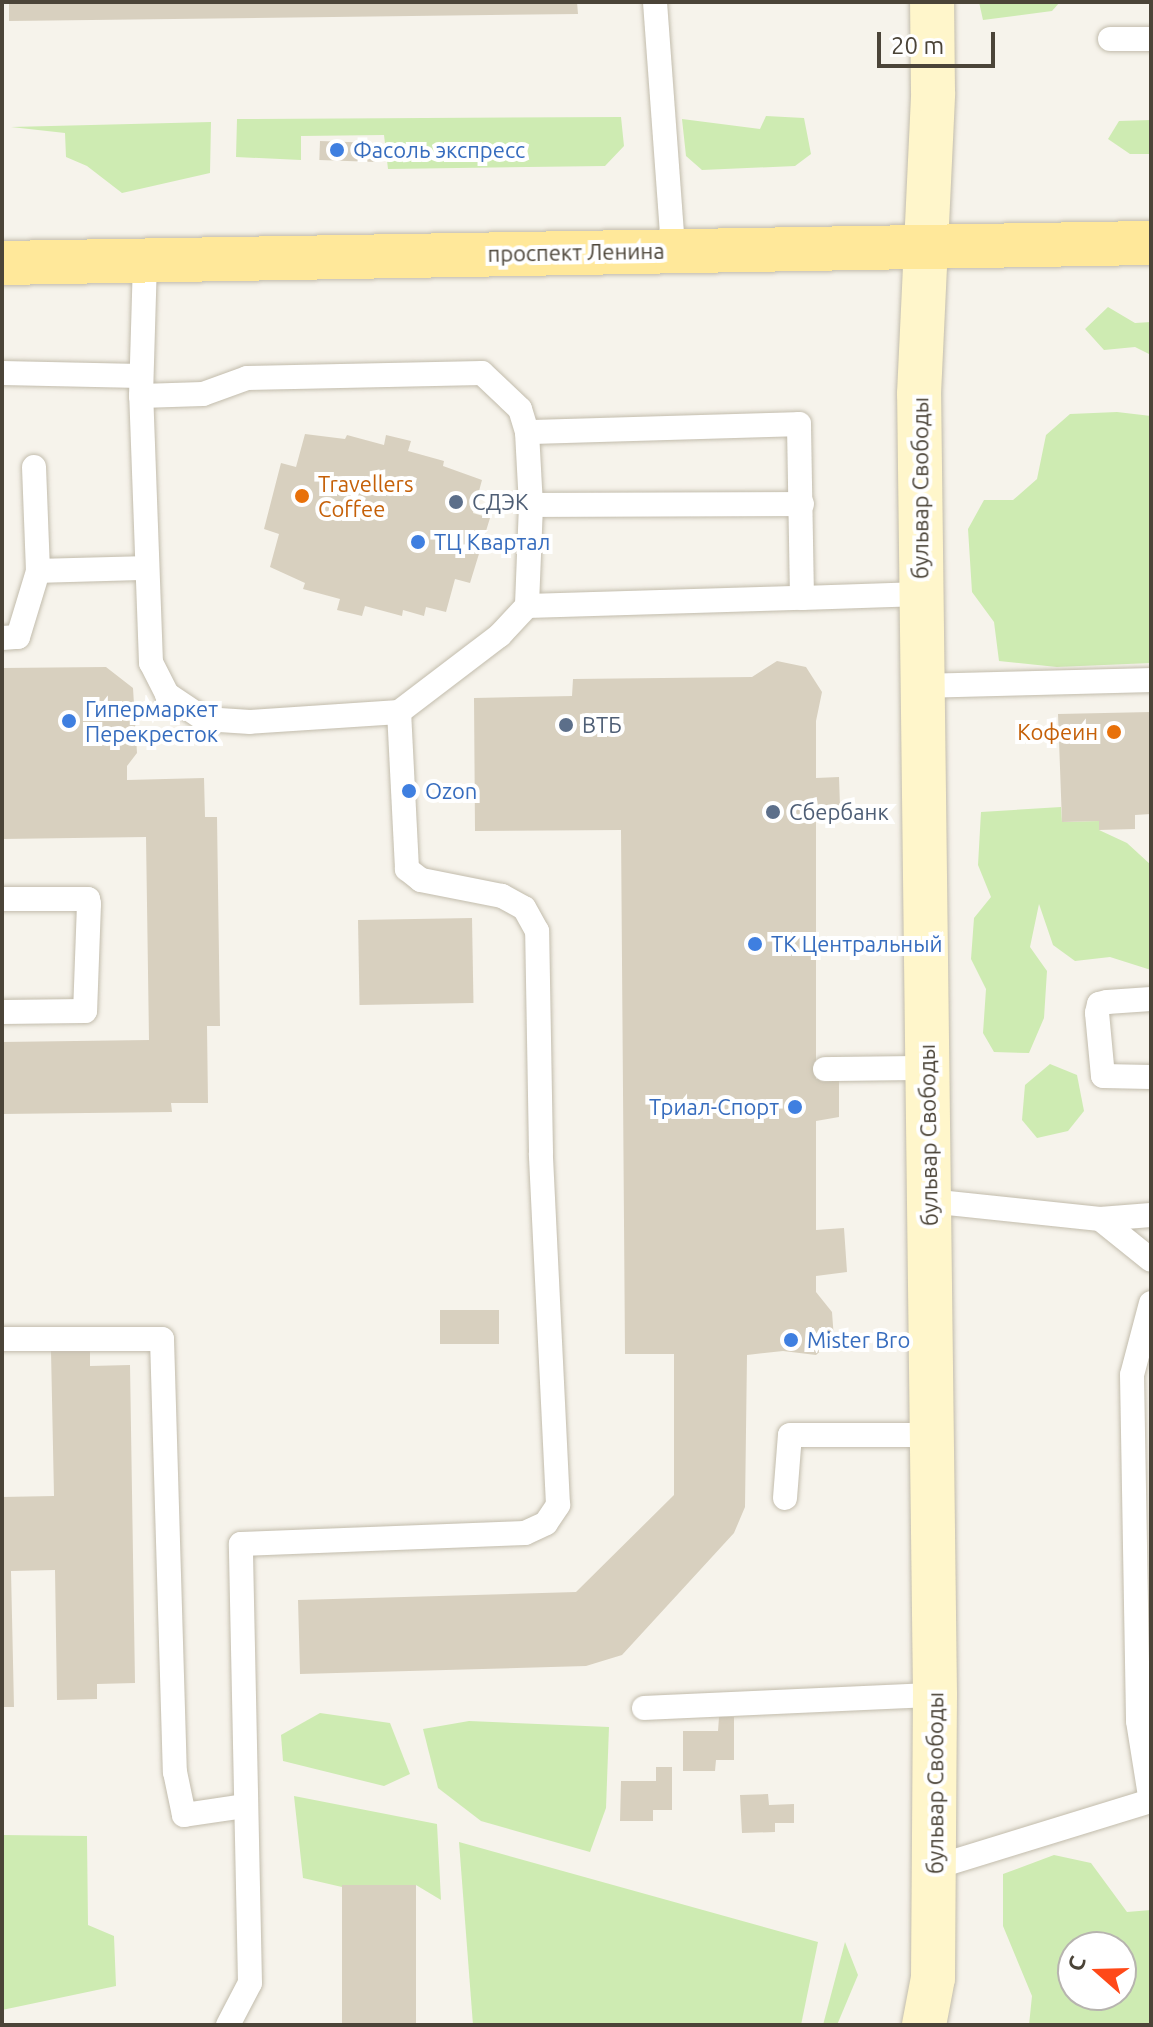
<!DOCTYPE html>
<meta charset="utf-8">
<style>
body{margin:0}
#map{position:relative;width:1153px;height:2027px;overflow:hidden;background:#f6f3eb;font-family:Ubuntu,sans-serif}
div>[style]{position:absolute}
.green>*{inset:0;background:#ceebb2}
.building>*{inset:0;background:#d8d0bf;transform-origin:0 0}
.roads{filter:drop-shadow(0 0 2px #c2bcac) drop-shadow(0 0 2px #c2bcac)}
.service>*{height:24px;margin:-12px;padding:0 12px;transform-origin:12px;border-radius:12px;background:#fff}
.secondary>*{height:44px;margin:-22px;padding:0 22px;transform-origin:22px;border-radius:22px;background:#fff6cb}
.primary>*{height:44px;margin:-22px;padding:0 22px;transform-origin:22px;border-radius:22px;background:#ffe89a}
.dots>*{width:22px;height:22px;translate:-50% -50%;box-sizing:border-box;border:4px solid #fff;border-radius:50%}
span{translate:-50% -50%;white-space:nowrap;text-align:center;line-height:1.15;-webkit-text-stroke:8px #fff;paint-order:stroke}
.shop-label{font-size:22px;color:#366cbe}
.left{translate:0 -50%;text-align:left}
.right{translate:-100% -50%;text-align:right}
.street-label{font-size:22px;color:#4b4438}
.food-label{font-size:22px;color:#c56008}
.service-label{font-size:22px;color:#4e5e75}
.frame{position:absolute;inset:0;border:4px solid #4b4438;pointer-events:none}
.north{position:absolute;left:1057px;top:1931px;width:80px;height:80px;box-sizing:border-box;background:#fff;border:2px solid #b7b4af;border-radius:50%;rotate:290deg;font-size:22px;font-weight:700;line-height:32px;text-align:center;color:#4b4438}
.north::after{content:'';display:block;margin:auto;width:28px;height:36px;background:#ff4918;clip-path:polygon(50% 0,100% 100%,50% 72%,0 100%)}
.scale{position:absolute;left:877px;top:32px;width:118px;height:36px;box-sizing:border-box;border:4px solid #4b4438;border-top:0;padding-left:10px;font-size:24px;line-height:28px;white-space:nowrap;color:#4b4438;-webkit-text-stroke:6px #fff;paint-order:stroke}
</style>
<div id="map">
<div class="green">
<div style="clip-path:polygon(979px 2px,1060px 2px,1052px 11px,983px 20px)"></div>
<div style="clip-path:polygon(766px 116px,804px 118px,811px 154px,795px 166px,702px 170px,686px 156px,682px 119px,760px 129px)"></div>
<div style="clip-path:polygon(621px 117px,624px 146px,605px 166px,388px 169px,384px 135px,301px 136px,301px 160px,236px 157px,237px 119px)"></div>
<div style="clip-path:polygon(1151px 120px,1151px 154px,1130px 154px,1108px 139px,1119px 121px)"></div>
<div style="clip-path:polygon(211px 122px,210px 173px,122px 193px,87px 166px,66px 157px,65px 133px,11px 127px)"></div>
<div style="clip-path:polygon(1108px 307px,1135px 323px,1151px 322px,1151px 355px,1135px 347px,1104px 350px,1085px 329px)"></div>
<div style="clip-path:polygon(1117px 412px,1151px 416px,1151px 663px,1057px 667px,999px 661px,994px 622px,972px 592px,968px 529px,984px 500px,1013px 500px,1037px 479px,1046px 435px,1070px 414px)"></div>
<div style="clip-path:polygon(1061px 807px,1062px 822px,1099px 821px,1099px 830px,1127px 843px,1151px 865px,1151px 970px,1110px 957px,1075px 961px,1053px 945px,1039px 904px,1030px 947px,1047px 971px,1044px 1018px,1029px 1053px,994px 1052px,983px 1033px,986px 989px,971px 959px,974px 918px,991px 897px,978px 865px,981px 812px)"></div>
<div style="clip-path:polygon(1050px 1064px,1077px 1075px,1084px 1111px,1068px 1131px,1037px 1138px,1022px 1120px,1025px 1085px)"></div>
<div style="clip-path:polygon(320px 1713px,390px 1723px,410px 1774px,384px 1786px,283px 1761px,281px 1735px)"></div>
<div style="clip-path:polygon(469px 1721px,609px 1727px,606px 1808px,590px 1852px,481px 1821px,438px 1788px,423px 1729px)"></div>
<div style="clip-path:polygon(294px 1796px,437px 1824px,441px 1900px,416px 1885px,342px 1887px,303px 1878px)"></div>
<div style="clip-path:polygon(2px 1835px,87px 1836px,88px 1925px,114px 1936px,116px 1986px,2px 2010px)"></div>
<div style="clip-path:polygon(459px 1842px,818px 1942px,801px 2025px,473px 2025px)"></div>
<div style="clip-path:polygon(evenodd,1054px 1855px,1091px 1863px,1127px 1912px,1151px 1910px,1151px 2025px,1029px 2025px,1032px 1996px,1003px 1926px,1003px 1874px,1054px 1855px,1073px 1947px,1121px 1947px,1121px 1995px,1073px 1995px,1073px 1947px)"></div>
<div style="clip-path:polygon(845px 1942px,858px 1975px,837px 2025px,823px 2025px)"></div>
</div>
<div class="building">
<div style="clip-path:polygon(9px 2px,577px 2px,578px 14px,9px 21px)"></div>
<div style="left:320px;top:141px;width:56px;height:19px;rotate:2deg"></div>
<div style="clip-path:polygon(305px 434px,345px 439px,347px 435px,384px 445px,386px 435px,411px 441px,408px 451px,444px 461px,443px 466px,482px 480px,473px 513px,490px 518px,470px 583px,455px 579px,446px 612px,426px 607px,424px 616px,403px 610px,402px 616px,365px 606px,362px 616px,337px 610px,340px 599px,303px 589px,305px 583px,270px 567px,279px 534px,264px 529px,281px 463px,296px 467px)"></div>
<div style="clip-path:polygon(777px 661px,806px 667px,822px 692px,816px 721px,816px 778px,839px 777px,840px 806px,816px 807px,816px 1079px,839px 1079px,839px 1117px,816px 1121px,816px 1230px,844px 1228px,847px 1272px,816px 1276px,816px 1292px,832px 1312px,834px 1339px,816px 1355px,783px 1351px,747px 1355px,745px 1507px,734px 1533px,622px 1655px,586px 1666px,300px 1674px,298px 1600px,576px 1592px,674px 1495px,674px 1354px,625px 1354px,621px 830px,475px 831px,474px 698px,572px 696px,573px 679px,752px 677px)"></div>
<div style="clip-path:polygon(106px 667px,133px 688px,137px 753px,127px 766px,127px 780px,204px 778px,205px 817px,217px 817px,220px 1026px,207px 1026px,208px 1103px,171px 1103px,172px 1112px,2px 1114px,2px 1042px,149px 1040px,146px 837px,2px 839px,2px 668px)"></div>
<div style="clip-path:polygon(1151px 712px,1151px 814px,1135px 815px,1135px 829px,1099px 830px,1099px 821px,1062px 822px,1058px 714px)"></div>
<div style="left:472px;top:918px;width:85px;height:114px;rotate:89deg"></div>
<div style="left:440px;top:1310px;width:59px;height:34px"></div>
<div style="clip-path:polygon(90px 1350px,90px 1366px,130px 1365px,135px 1683px,97px 1684px,97px 1699px,57px 1700px,55px 1570px,11px 1571px,14px 1707px,2px 1707px,2px 1497px,54px 1496px,51px 1351px)"></div>
<div style="clip-path:polygon(719px 1717px,734px 1717px,734px 1760px,716px 1760px,715px 1771px,683px 1771px,683px 1731px,718px 1731px)"></div>
<div style="clip-path:polygon(656px 1767px,672px 1767px,672px 1810px,653px 1810px,653px 1821px,620px 1821px,621px 1781px,656px 1781px)"></div>
<div style="clip-path:polygon(768px 1794px,769px 1805px,794px 1804px,794px 1823px,775px 1823px,775px 1832px,742px 1833px,740px 1795px)"></div>
<div style="left:416px;top:1885px;width:140px;height:74px;rotate:90deg"></div>
</div>
<div class="roads">
<div class="service">
<div style="left:655px;top:2px;width:249px;rotate:85.8deg"></div>
<div style="left:1110px;top:39px;width:41px"></div>
<div style="left:2px;top:373px;width:139px;rotate:1.2deg"></div>
<div style="left:141px;top:396px;width:62px;rotate:-1.8deg"></div>
<div style="left:203px;top:394px;width:47px;rotate:-20deg"></div>
<div style="left:247px;top:378px;width:235px;rotate:-1.2deg"></div>
<div style="left:482px;top:373px;width:52px;rotate:43.5deg"></div>
<div style="left:520px;top:409px;width:24px;rotate:73deg"></div>
<div style="left:527px;top:432px;width:73px;rotate:86.9deg"></div>
<div style="left:531px;top:505px;width:101px;rotate:92.3deg"></div>
<div style="left:527px;top:606px;width:40px;rotate:133deg"></div>
<div style="left:500px;top:635px;width:127px;rotate:142.7deg"></div>
<div style="left:399px;top:712px;width:149px;rotate:176.2deg"></div>
<div style="left:250px;top:722px;width:46px;rotate:-176.3deg"></div>
<div style="left:204px;top:719px;width:45px;rotate:-146deg"></div>
<div style="left:167px;top:694px;width:35px;rotate:-117deg"></div>
<div style="left:151px;top:663px;width:267px;rotate:-92.1deg"></div>
<div style="left:141px;top:396px;width:138px;rotate:-88.3deg"></div>
<div style="left:531px;top:505px;width:271px;rotate:-0.2deg"></div>
<div style="left:38px;top:571px;width:109px;rotate:-1.6deg"></div>
<div style="left:802px;top:598px;width:119px;rotate:-1.9deg"></div>
<div style="left:527px;top:606px;width:275px;rotate:-1.7deg"></div>
<div style="left:802px;top:598px;width:174px;rotate:-91deg"></div>
<div style="left:799px;top:424px;width:272px;rotate:178.3deg"></div>
<div style="left:2px;top:638px;width:16px;rotate:-4deg"></div>
<div style="left:18px;top:637px;width:69px;rotate:-73.1deg"></div>
<div style="left:38px;top:571px;width:104px;rotate:-92.2deg"></div>
<div style="left:921px;top:686px;width:230px;rotate:-1.5deg"></div>
<div style="left:2px;top:899px;width:86px"></div>
<div style="left:88px;top:899px;width:5px;rotate:79deg"></div>
<div style="left:89px;top:904px;width:107px;rotate:92.1deg"></div>
<div style="left:85px;top:1011px;width:83px;rotate:179.3deg"></div>
<div style="left:1151px;top:999px;width:44px;rotate:176.1deg"></div>
<div style="left:1107px;top:1002px;width:8px;rotate:166deg"></div>
<div style="left:1099px;top:1004px;width:9px;rotate:103deg"></div>
<div style="left:1097px;top:1013px;width:63px;rotate:84.6deg"></div>
<div style="left:1103px;top:1076px;width:48px;rotate:1.2deg"></div>
<div style="left:825px;top:1069px;width:100px;rotate:-0.6deg"></div>
<div style="left:929px;top:1201px;width:172px;rotate:6deg"></div>
<div style="left:1100px;top:1219px;width:65px;rotate:38.8deg"></div>
<div style="left:1100px;top:1219px;width:51px;rotate:-4.5deg"></div>
<div style="left:1151px;top:1303px;width:74px;rotate:104.8deg"></div>
<div style="left:1132px;top:1375px;width:346px;rotate:89deg"></div>
<div style="left:1138px;top:1721px;width:82px;rotate:80.9deg"></div>
<div style="left:2px;top:1339px;width:160px"></div>
<div style="left:162px;top:1339px;width:433px;rotate:88.3deg"></div>
<div style="left:175px;top:1772px;width:44px;rotate:78.2deg"></div>
<div style="left:184px;top:1815px;width:62px;rotate:-8.4deg"></div>
<div style="left:785px;top:1498px;width:63px;rotate:-85.5deg"></div>
<div style="left:790px;top:1435px;width:143px"></div>
<div style="left:644px;top:1708px;width:291px;rotate:-2.6deg"></div>
<div style="left:936px;top:1867px;width:225px;rotate:-17.1deg"></div>
<div style="left:228px;top:2025px;width:47px;rotate:-62.4deg"></div>
<div style="left:250px;top:1983px;width:439px;rotate:-91.2deg"></div>
<div style="left:241px;top:1544px;width:284px;rotate:-2.2deg"></div>
<div style="left:525px;top:1533px;width:23px;rotate:-25deg"></div>
<div style="left:546px;top:1523px;width:22px;rotate:-56deg"></div>
<div style="left:558px;top:1505px;width:352px;rotate:-92.8deg"></div>
<div style="left:541px;top:1153px;width:222px;rotate:-91deg"></div>
<div style="left:537px;top:931px;width:26px;rotate:-119deg"></div>
<div style="left:524px;top:908px;width:25px;rotate:-151deg"></div>
<div style="left:502px;top:896px;width:83px;rotate:-168.8deg"></div>
<div style="left:421px;top:880px;width:18px;rotate:-142deg"></div>
<div style="left:407px;top:869px;width:157px;rotate:-92.9deg"></div>
</div>
<div class="secondary">
<div style="left:924px;top:2025px;width:48px;rotate:-79.2deg"></div>
<div style="left:933px;top:1978px;width:283px;rotate:-89.6deg"></div>
<div style="left:935px;top:1695px;width:1301px;rotate:-90.7deg"></div>
<div style="left:919px;top:394px;width:302px;rotate:-87.3deg"></div>
<div style="left:933px;top:92px;width:90px;rotate:-90.6deg"></div>
</div>
<div class="primary">
<div style="left:2px;top:263px;width:1149px;rotate:-1deg"></div>
</div>
</div>
<div class="dots">
<div style="left:337px;top:150px;background:#3f7fe0"></div>
<div style="left:302px;top:496px;background:#e8710a"></div>
<div style="left:456px;top:502px;background:#5c6f8a"></div>
<div style="left:418px;top:542px;background:#3f7fe0"></div>
<div style="left:69px;top:721px;background:#3f7fe0"></div>
<div style="left:566px;top:725px;background:#5c6f8a"></div>
<div style="left:1114px;top:732px;background:#e8710a"></div>
<div style="left:409px;top:791px;background:#3f7fe0"></div>
<div style="left:773px;top:812px;background:#5c6f8a"></div>
<div style="left:755px;top:944px;background:#3f7fe0"></div>
<div style="left:795px;top:1107px;background:#3f7fe0"></div>
<div style="left:791px;top:1340px;background:#3f7fe0"></div>
</div>
<div class="shop-label">
<span class="left" style="left:353px;top:150px">Фасоль экспресс</span>
<span class="left" style="left:434px;top:542px">ТЦ Квартал</span>
<span class="left" style="left:85px;top:721px">Гипермаркет<br>Перекресток</span>
<span class="left" style="left:425px;top:791px">Ozon</span>
<span class="left" style="left:771px;top:944px">ТК Центральный</span>
<span class="right" style="left:779px;top:1107px">Триал-Спорт</span>
<span class="left" style="left:807px;top:1340px">Mister Bro</span>
</div>
<div class="street-label">
<span style="left:576px;top:252px;rotate:-1deg">проспект Ленина</span>
<span style="left:920px;top:488px;rotate:-90deg">бульвар Свободы</span>
<span style="left:928px;top:1135px;rotate:-91deg">бульвар Свободы</span>
<span style="left:935px;top:1783px;rotate:-90deg">бульвар Свободы</span>
</div>
<div class="food-label">
<span class="left" style="left:318px;top:496px">Travellers<br>Coffee</span>
<span class="right" style="left:1098px;top:732px">Кофеин</span>
</div>
<div class="service-label">
<span class="left" style="left:472px;top:502px">СДЭК</span>
<span class="left" style="left:582px;top:725px">ВТБ</span>
<span class="left" style="left:789px;top:812px">Сбербанк</span>
</div>
<div class="frame"></div>
<div class="north">С</div>
<div class="scale">20 m</div>
</div>
